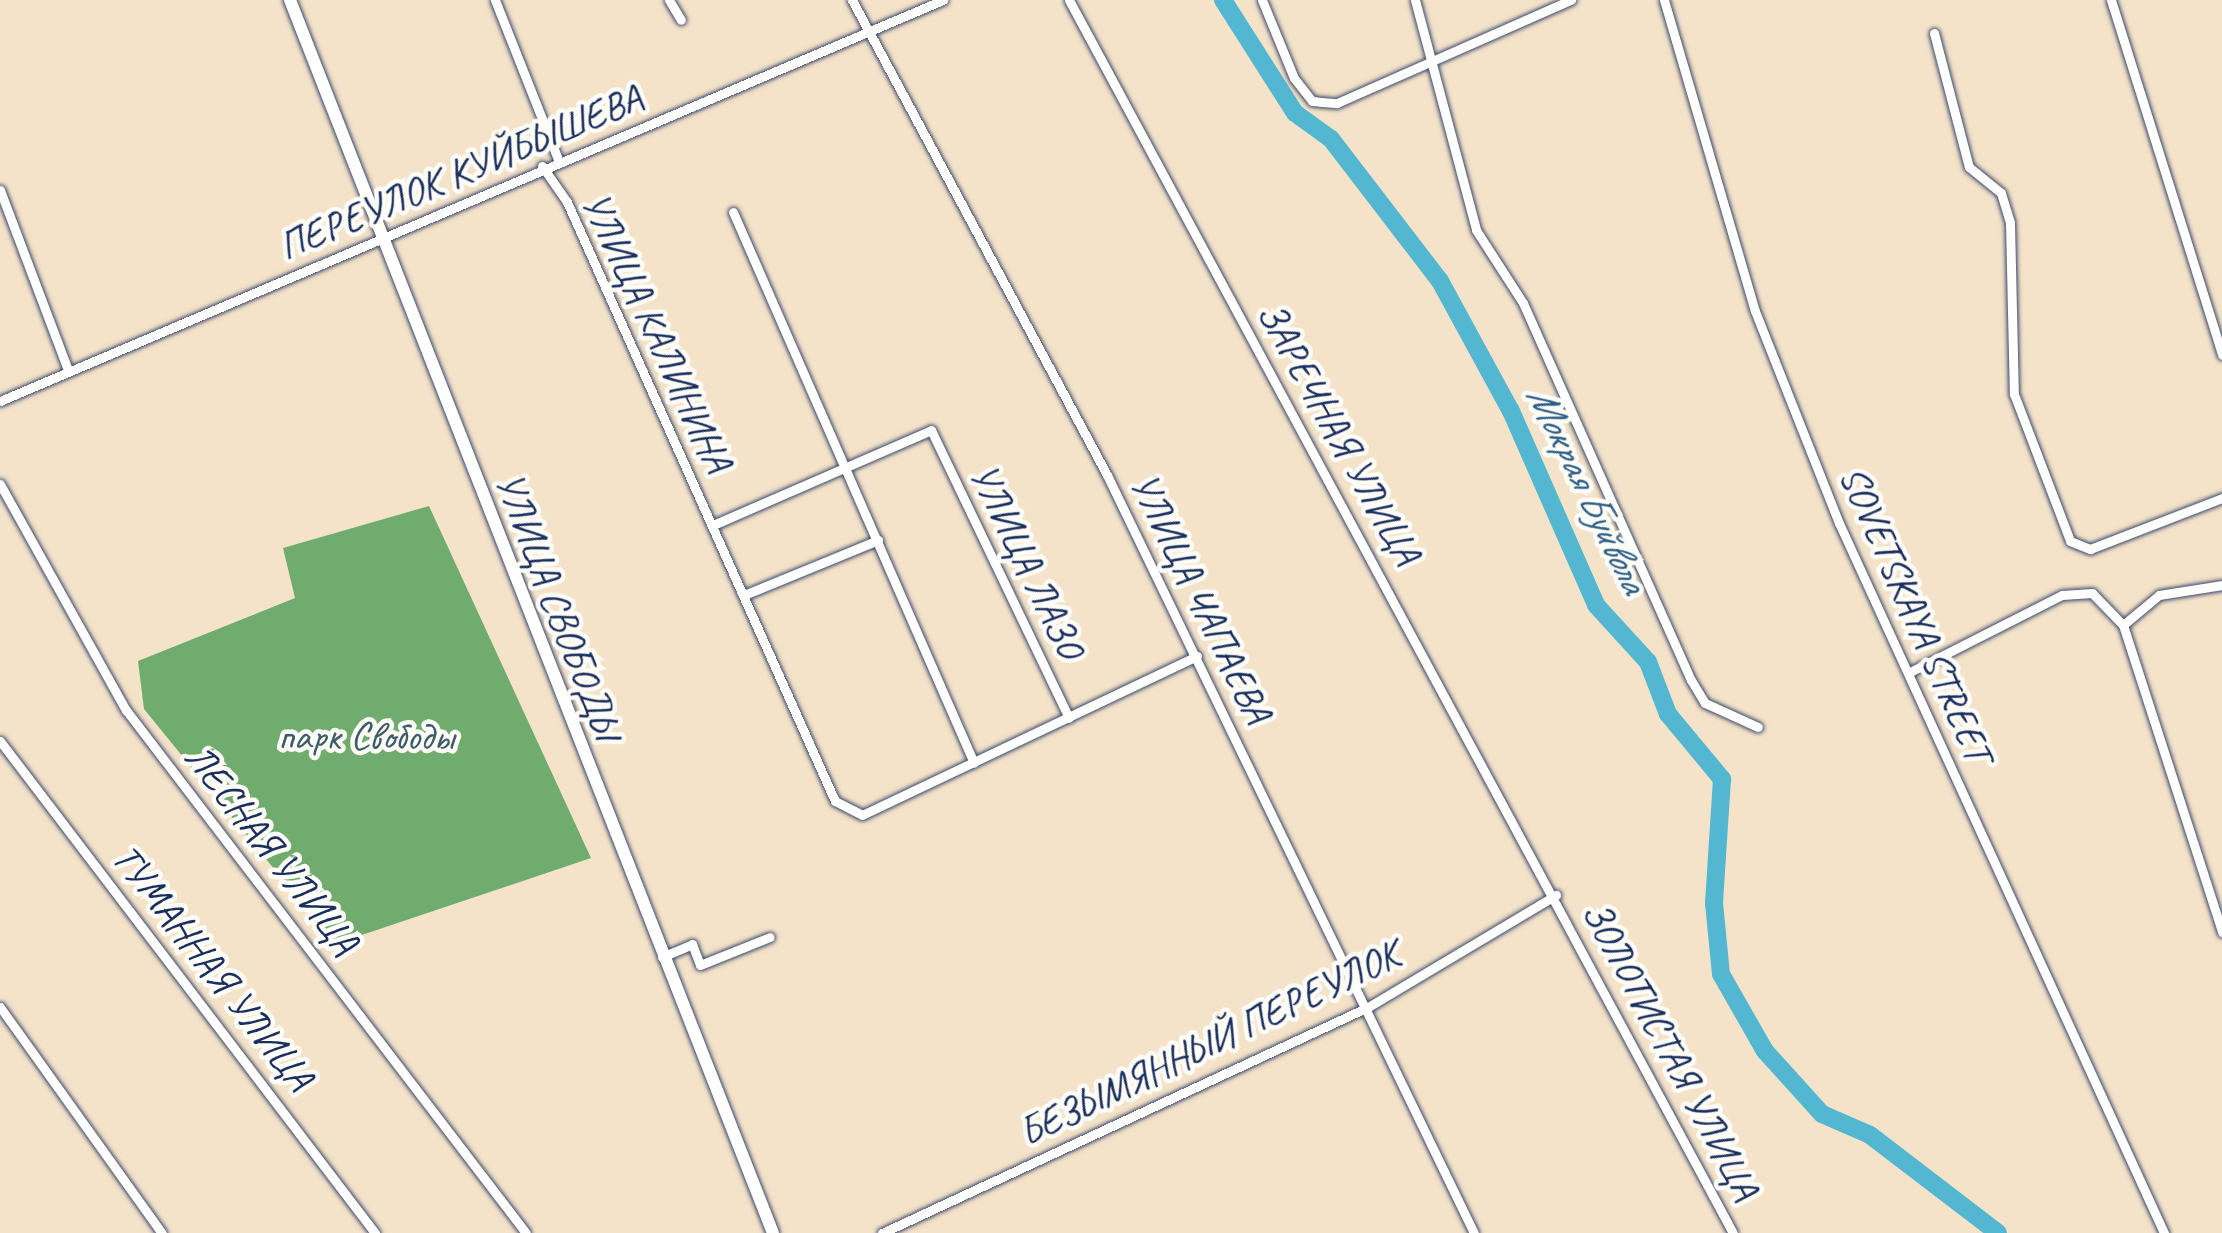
<!DOCTYPE html>
<meta charset="utf-8">
<style>
body{margin:0}
#map{position:relative;width:2222px;height:1233px;overflow:hidden;background:#f4e3c9;font-family:Caveat,sans-serif}
div>[style]{position:absolute}
.forest>*{inset:0;background:#70ac6e}
.river>*{height:18px;margin:-9px;padding:0 9px;transform-origin:9px;border-radius:9px;background:#54b7d2}
.roads{filter:drop-shadow(0 0 2px #3c4a6e) drop-shadow(0 0 2px #3c4a6e)}
.street>*{height:9px;margin:-4.5px;padding:0 4.5px;transform-origin:4.5px;border-radius:4.5px;background:#fff}
.secondary>*{height:12px;margin:-6px;padding:0 6px;transform-origin:6px;border-radius:6px;background:#fff}
span{translate:-50% -50%;white-space:nowrap;text-align:center;line-height:1.15;-webkit-text-stroke:9px #fdfcf7;paint-order:stroke}
.street-label{font-size:40px;color:#1b2f5e}
.park-label{font-size:40px;color:#3d5d68}
.water-label{font-size:42px;color:#2f5f87;font-style:italic}
</style>
<div id="map">
<div class="forest">
<div style="clip-path:polygon(429px 506px,591px 858px,335px 944px,144px 709px,138px 661px,295px 598px,283px 548px)"></div>
</div>
<div class="river">
<div style="left:1223px;top:0;width:134px;rotate:57.5deg"></div>
<div style="left:1295px;top:113px;width:44px;rotate:35.8deg"></div>
<div style="left:1331px;top:139px;width:179px;rotate:52.5deg"></div>
<div style="left:1440px;top:281px;width:148px;rotate:61.4deg"></div>
<div style="left:1511px;top:411px;width:212px;rotate:66.3deg"></div>
<div style="left:1596px;top:605px;width:77px;rotate:47.6deg"></div>
<div style="left:1648px;top:662px;width:56px;rotate:69deg"></div>
<div style="left:1668px;top:714px;width:85px;rotate:50.3deg"></div>
<div style="left:1722px;top:779px;width:124px;rotate:93.7deg"></div>
<div style="left:1714px;top:903px;width:71px;rotate:84.4deg"></div>
<div style="left:1721px;top:974px;width:89px;rotate:60.3deg"></div>
<div style="left:1765px;top:1051px;width:85px;rotate:47.9deg"></div>
<div style="left:1822px;top:1114px;width:52px;rotate:23.6deg"></div>
<div style="left:1870px;top:1135px;width:161px;rotate:37.4deg"></div>
</div>
<div class="roads">
<div class="street">
<div style="left:495px;top:0;width:171px;rotate:68.4deg"></div>
<div style="left:669px;top:0;width:23px;rotate:59deg"></div>
<div style="left:852px;top:0;width:539px;rotate:61.77deg"></div>
<div style="left:1107px;top:475px;width:842px;rotate:64.17deg"></div>
<div style="left:1069px;top:0;width:1400px;rotate:61.7deg"></div>
<div style="left:1262px;top:0;width:84px;rotate:67.7deg"></div>
<div style="left:1294px;top:78px;width:29px;rotate:52deg"></div>
<div style="left:1312px;top:101px;width:25px;rotate:5deg"></div>
<div style="left:1337px;top:103px;width:256px;rotate:-23.8deg"></div>
<div style="left:1415px;top:0;width:238px;rotate:75.1deg"></div>
<div style="left:1476px;top:230px;width:87px;rotate:57.2deg"></div>
<div style="left:1523px;top:303px;width:413px;rotate:66deg"></div>
<div style="left:1691px;top:680px;width:27px;rotate:59deg"></div>
<div style="left:1705px;top:703px;width:58px;rotate:24.4deg"></div>
<div style="left:1664px;top:0;width:324px;rotate:73.7deg"></div>
<div style="left:1755px;top:311px;width:228px;rotate:68.4deg"></div>
<div style="left:1839px;top:523px;width:781px;rotate:65.4deg"></div>
<div style="left:2111px;top:0;width:372px;rotate:72.6deg"></div>
<div style="left:1934px;top:33px;width:138px;rotate:75.4deg"></div>
<div style="left:1969px;top:167px;width:41px;rotate:39.1deg"></div>
<div style="left:2001px;top:193px;width:31px;rotate:73deg"></div>
<div style="left:2010px;top:223px;width:171px;rotate:88.7deg"></div>
<div style="left:2014px;top:394px;width:157px;rotate:69.1deg"></div>
<div style="left:2070px;top:541px;width:22px;rotate:22deg"></div>
<div style="left:2090px;top:549px;width:142px;rotate:-21.1deg"></div>
<div style="left:542px;top:166px;width:44px;rotate:55.2deg"></div>
<div style="left:567px;top:202px;width:656px;rotate:65.9deg"></div>
<div style="left:835px;top:801px;width:30px;rotate:27deg"></div>
<div style="left:862px;top:815px;width:371px;rotate:-25.4deg"></div>
<div style="left:0;top:190px;width:192px;rotate:69.3deg"></div>
<div style="left:733px;top:212px;width:601px;rotate:66.38deg"></div>
<div style="left:0;top:401px;width:1025px;rotate:-23.04deg"></div>
<div style="left:0;top:484px;width:259px;rotate:60.9deg"></div>
<div style="left:126px;top:710px;width:658px;rotate:52.59deg"></div>
<div style="left:713px;top:525px;width:238px;rotate:-23.5deg"></div>
<div style="left:931px;top:430px;width:319px;rotate:64.4deg"></div>
<div style="left:744px;top:595px;width:145px;rotate:-22.3deg"></div>
<div style="left:2123px;top:625px;width:47px;rotate:-39.8deg"></div>
<div style="left:2159px;top:595px;width:64px;rotate:-9deg"></div>
<div style="left:1908px;top:673px;width:173px;rotate:-26.9deg"></div>
<div style="left:2062px;top:595px;width:30px;rotate:-4deg"></div>
<div style="left:2092px;top:593px;width:45px;rotate:45.9deg"></div>
<div style="left:2123px;top:625px;width:323px;rotate:72.1deg"></div>
<div style="left:0;top:741px;width:619px;rotate:52.69deg"></div>
<div style="left:662px;top:957px;width:33px;rotate:-23deg"></div>
<div style="left:692px;top:944px;width:22px;rotate:69deg"></div>
<div style="left:700px;top:965px;width:75px;rotate:-21.8deg"></div>
<div style="left:0;top:1007px;width:278px;rotate:54.4deg"></div>
<div style="left:882px;top:1233px;width:536px;rotate:-24.94deg"></div>
<div style="left:1368px;top:1007px;width:219px;rotate:-30.8deg"></div>
</div>
<div class="secondary">
<div style="left:290px;top:0;width:1324px;rotate:68.61deg"></div>
</div>
</div>
<div class="street-label">
<span style="left:460px;top:172px;rotate:-23deg">ПЕРЕУЛОК КУЙБЫШЕВА</span>
<span style="left:657px;top:332px;rotate:65deg">УЛИЦА КАЛИНИНА</span>
<span style="left:1339px;top:433px;rotate:61deg">ЗАРЕЧНАЯ УЛИЦА</span>
<span style="left:1027px;top:561px;rotate:64deg">УЛИЦА ЛАЗО</span>
<span style="left:1201px;top:598px;rotate:64deg">УЛИЦА ЧАПАЕВА</span>
<span style="left:558px;top:606px;rotate:69deg">УЛИЦА СВОБОДЫ</span>
<span style="left:1916px;top:614px;rotate:66deg">SOVETSKAYA STREET</span>
<span style="left:272px;top:849px;rotate:52deg">ЛЕСНАЯ УЛИЦА</span>
<span style="left:213px;top:967px;rotate:52deg">ТУМАННАЯ УЛИЦА</span>
<span style="left:1209px;top:1043px;rotate:-26deg">БЕЗЫМЯННЫЙ ПЕРЕУЛОК</span>
<span style="left:1671px;top:1050px;rotate:62deg">ЗОЛОТИСТАЯ УЛИЦА</span>
</div>
<div class="park-label">
<span style="left:366px;top:736px">парк Свободы</span>
</div>
<div class="water-label">
<span style="left:1587px;top:489px;rotate:64deg">Мокрая Буйвола</span>
</div>
</div>
